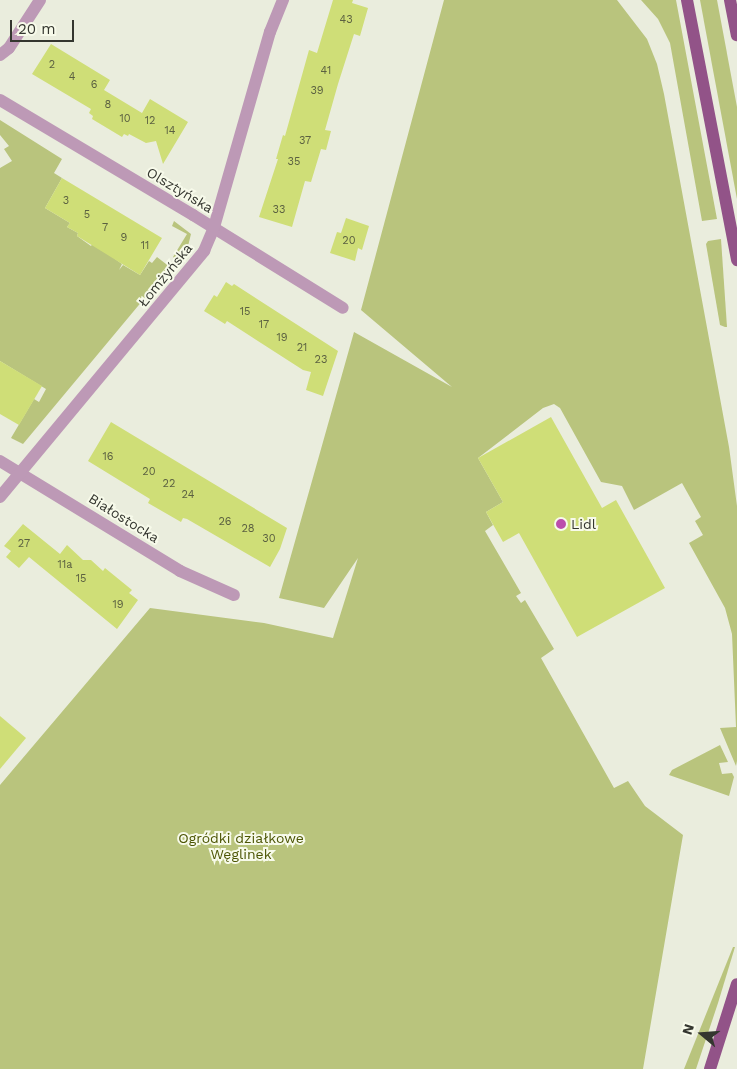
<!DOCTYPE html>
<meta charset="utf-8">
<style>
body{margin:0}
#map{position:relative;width:737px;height:1069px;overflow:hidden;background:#eaeddd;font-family:"Work Sans",sans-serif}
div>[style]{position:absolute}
.green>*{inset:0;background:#b9c47d}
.building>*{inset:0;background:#cfde77}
.street>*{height:12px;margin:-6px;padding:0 6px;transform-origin:6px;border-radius:6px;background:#bd99b6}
.primary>*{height:12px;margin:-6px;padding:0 6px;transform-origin:6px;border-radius:6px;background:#925388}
.dots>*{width:14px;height:14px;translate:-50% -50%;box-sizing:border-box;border:2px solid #f7faea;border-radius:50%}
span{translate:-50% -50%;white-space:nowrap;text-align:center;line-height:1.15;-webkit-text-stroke:4px #f7faea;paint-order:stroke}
.number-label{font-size:11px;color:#5b6041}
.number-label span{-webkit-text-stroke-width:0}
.street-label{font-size:14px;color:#34362f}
.poi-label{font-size:14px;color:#34362f}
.left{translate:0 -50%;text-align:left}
.park-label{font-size:14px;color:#4c5504}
.north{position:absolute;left:677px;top:1009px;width:50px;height:50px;-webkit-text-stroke:4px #f7faea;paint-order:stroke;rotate:288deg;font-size:14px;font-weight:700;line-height:20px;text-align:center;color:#34362f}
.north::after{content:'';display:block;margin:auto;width:18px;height:22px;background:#34362f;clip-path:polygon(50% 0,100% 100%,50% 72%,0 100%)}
.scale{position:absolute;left:10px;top:20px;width:64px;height:22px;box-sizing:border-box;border:2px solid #34362f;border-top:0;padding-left:6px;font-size:15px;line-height:18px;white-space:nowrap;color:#34362f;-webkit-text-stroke:4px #f7faea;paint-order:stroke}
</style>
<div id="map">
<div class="green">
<div style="clip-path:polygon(444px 0,617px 0,647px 39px,657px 64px,664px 94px,729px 447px,737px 506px,737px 761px,736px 766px,720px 728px,736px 727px,732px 634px,725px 608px,689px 543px,703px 535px,695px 521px,701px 517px,682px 483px,634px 510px,622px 486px,601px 482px,560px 408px,554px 404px,543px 408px,478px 458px,503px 502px,486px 512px,493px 525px,485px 531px,521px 593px,516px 596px,521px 603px,525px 600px,554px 649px,541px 658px,614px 788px,628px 781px,645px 806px,683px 835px,643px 1069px,0 1069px,0 785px,150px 608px,264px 623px,333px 638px,358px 558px,324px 608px,279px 598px,354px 332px,452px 387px,361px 310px)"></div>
<div style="clip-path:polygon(641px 0,676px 0,717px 219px,702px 221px,670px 43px,658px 19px)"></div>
<div style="clip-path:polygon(700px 0,717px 0,737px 107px,737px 199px)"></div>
<div style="clip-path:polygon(0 120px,62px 159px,54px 173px,62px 178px,45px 208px,70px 223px,67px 227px,78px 233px,77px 236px,91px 246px,93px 243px,122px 264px,119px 270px,123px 265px,140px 275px,149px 261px,152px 263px,157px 257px,166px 264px,169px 261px,173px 264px,23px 444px,11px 438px,34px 399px,39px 402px,46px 389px,0 361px,0 168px,12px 161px,4px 149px,9px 146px,0 135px)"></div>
<div style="clip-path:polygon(174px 221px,191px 234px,188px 246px,177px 260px,173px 257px,187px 234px,172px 226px)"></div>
<div style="clip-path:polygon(721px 239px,727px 327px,725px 327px,720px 325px,706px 244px,708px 241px)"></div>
<div style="clip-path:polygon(720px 745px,728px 762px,719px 763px,722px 774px,732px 773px,734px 777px,729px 796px,669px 775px,672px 770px)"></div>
<div style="clip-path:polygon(733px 947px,735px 947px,718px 1003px,696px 1069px,684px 1069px)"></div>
</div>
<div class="building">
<div style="clip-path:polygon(333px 0,353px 0,352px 3px,368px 8px,360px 36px,354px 34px,338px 84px,325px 130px,331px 131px,326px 150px,321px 149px,311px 182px,305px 181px,292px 227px,259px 217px,278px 159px,276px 159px,283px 135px,285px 136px,309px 50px,317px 53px)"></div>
<div style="clip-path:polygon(51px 44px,110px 80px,104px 90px,142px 113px,150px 99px,188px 122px,163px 164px,156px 141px,146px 143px,129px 134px,128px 136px,124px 134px,122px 137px,92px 119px,93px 116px,89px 113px,91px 109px,32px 74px)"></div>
<div style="clip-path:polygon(62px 178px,162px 238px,140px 275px,77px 236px,78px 233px,67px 227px,70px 223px,45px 208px)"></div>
<div style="clip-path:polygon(346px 218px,369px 226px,362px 250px,358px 248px,355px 261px,330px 253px,337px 232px,341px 233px)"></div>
<div style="clip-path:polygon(226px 282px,232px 286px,234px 284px,338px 351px,323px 396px,306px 390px,311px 372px,303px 370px,227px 321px,225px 324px,204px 311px,214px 295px,217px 297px)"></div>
<div style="clip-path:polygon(0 361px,42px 386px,19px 425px,0 414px)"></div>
<div style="clip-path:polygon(551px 417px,602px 508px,616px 500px,665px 588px,577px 637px,519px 533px,503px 542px,486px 512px,503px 502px,478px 458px)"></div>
<div style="clip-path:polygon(111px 422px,287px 528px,280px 549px,270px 567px,187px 519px,183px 518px,181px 522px,148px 503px,150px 499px,88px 461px)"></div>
<div style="clip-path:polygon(23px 524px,60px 554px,67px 545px,83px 560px,91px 560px,103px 571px,105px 568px,132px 590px,129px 593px,138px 600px,117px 629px,29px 557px,19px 568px,6px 557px,11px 551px,4px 546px)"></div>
<div style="clip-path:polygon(0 716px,26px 738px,0 769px)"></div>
</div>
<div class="street">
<div style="left:0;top:55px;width:11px;rotate:-38deg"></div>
<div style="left:9px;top:48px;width:57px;rotate:-57.1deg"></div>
<div style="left:0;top:100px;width:225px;rotate:30.8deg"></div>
<div style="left:193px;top:215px;width:176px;rotate:31.8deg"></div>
<div style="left:0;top:461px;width:211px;rotate:31.4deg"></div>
<div style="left:180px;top:571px;width:59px;rotate:24deg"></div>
<div style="left:0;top:497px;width:320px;rotate:-50.3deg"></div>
<div style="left:204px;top:251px;width:26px;rotate:-67deg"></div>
<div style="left:214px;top:227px;width:203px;rotate:-74deg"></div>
<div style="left:270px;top:32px;width:35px;rotate:-68deg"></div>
</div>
<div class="primary">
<div style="left:687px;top:0;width:265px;rotate:79.1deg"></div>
<div style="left:730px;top:0;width:36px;rotate:79deg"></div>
<div style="left:710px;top:1069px;width:89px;rotate:-72.4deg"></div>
</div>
<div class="dots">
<div style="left:561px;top:524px;background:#bb4dac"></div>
</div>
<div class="number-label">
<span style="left:346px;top:20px">43</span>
<span style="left:52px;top:65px">2</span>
<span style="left:326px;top:71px">41</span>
<span style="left:72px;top:77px">4</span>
<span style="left:94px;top:85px">6</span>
<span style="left:317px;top:91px">39</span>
<span style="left:108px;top:105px">8</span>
<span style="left:125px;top:119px">10</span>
<span style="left:150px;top:121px">12</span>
<span style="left:170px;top:131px">14</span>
<span style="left:305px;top:141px">37</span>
<span style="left:294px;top:162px">35</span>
<span style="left:66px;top:201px">3</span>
<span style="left:279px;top:210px">33</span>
<span style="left:87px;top:215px">5</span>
<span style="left:105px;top:228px">7</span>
<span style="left:124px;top:238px">9</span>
<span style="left:349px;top:241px">20</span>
<span style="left:145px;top:246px">11</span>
<span style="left:245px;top:312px">15</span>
<span style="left:264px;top:325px">17</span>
<span style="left:282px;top:338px">19</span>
<span style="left:302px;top:348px">21</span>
<span style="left:321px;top:360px">23</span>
<span style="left:108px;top:457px">16</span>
<span style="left:149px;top:472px">20</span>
<span style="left:169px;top:484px">22</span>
<span style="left:188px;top:495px">24</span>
<span style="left:225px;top:522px">26</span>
<span style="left:248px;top:529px">28</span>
<span style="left:269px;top:539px">30</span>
<span style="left:24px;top:544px">27</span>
<span style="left:65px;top:565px">11a</span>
<span style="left:81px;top:579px">15</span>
<span style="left:118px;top:605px">19</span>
</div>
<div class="street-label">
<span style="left:180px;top:190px;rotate:31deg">Olsztyńska</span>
<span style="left:165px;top:275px;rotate:-51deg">Łomżyńska</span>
<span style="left:124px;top:518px;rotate:32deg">Białostocka</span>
</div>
<div class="poi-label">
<span class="left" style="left:571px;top:524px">Lidl</span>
</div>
<div class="park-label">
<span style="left:241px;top:846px">Ogródki działkowe<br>Węglinek</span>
</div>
<div class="north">N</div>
<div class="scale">20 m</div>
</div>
